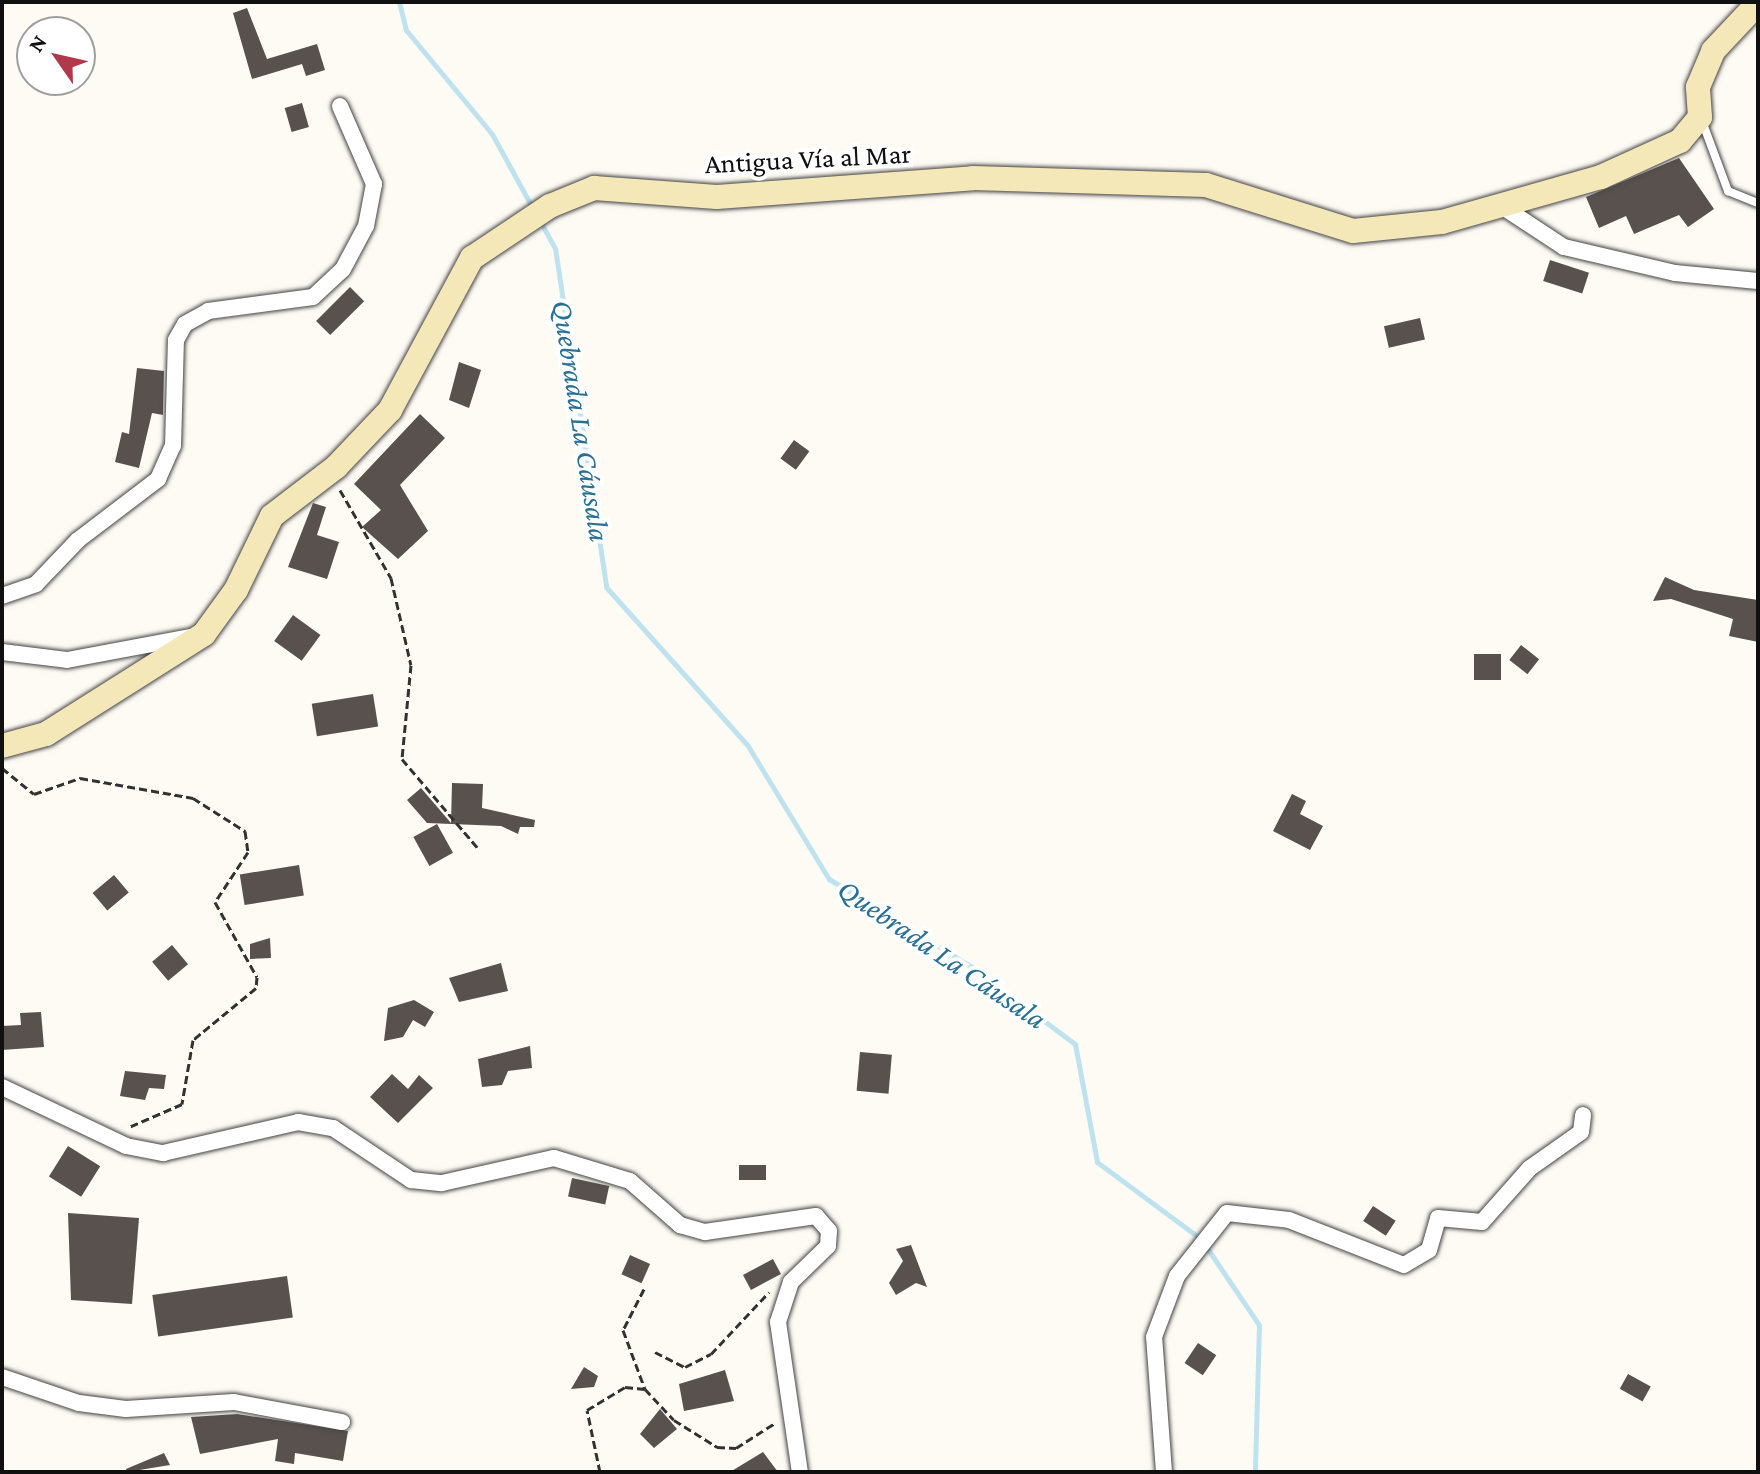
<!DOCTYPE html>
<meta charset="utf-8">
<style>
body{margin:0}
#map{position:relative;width:1760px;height:1474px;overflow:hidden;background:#fefbf5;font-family:"Crimson Pro",serif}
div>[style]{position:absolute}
.stream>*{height:5px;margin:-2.5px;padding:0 2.5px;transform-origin:2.5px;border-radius:2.5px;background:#bfe2ef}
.building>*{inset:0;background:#58514e;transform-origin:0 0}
.path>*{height:3px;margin-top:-1.5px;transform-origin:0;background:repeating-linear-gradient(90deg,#323232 0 8px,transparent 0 12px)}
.roads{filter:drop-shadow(0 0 2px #434343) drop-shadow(0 0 2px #434343)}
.service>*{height:8px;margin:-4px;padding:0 4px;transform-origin:4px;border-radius:4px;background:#fff}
.minor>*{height:16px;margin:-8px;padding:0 8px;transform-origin:8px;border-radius:8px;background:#fff}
.secondary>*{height:24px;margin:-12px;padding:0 12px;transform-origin:12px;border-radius:12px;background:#f5e8b8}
span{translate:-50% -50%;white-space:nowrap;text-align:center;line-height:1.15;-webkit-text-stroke:8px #fff;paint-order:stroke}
.street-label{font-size:28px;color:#101010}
.water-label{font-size:30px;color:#287094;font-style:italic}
.frame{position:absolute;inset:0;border:4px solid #101010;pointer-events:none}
.north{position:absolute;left:16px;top:16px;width:80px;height:80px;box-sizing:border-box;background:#fff;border:2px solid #9f9f9f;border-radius:50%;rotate:304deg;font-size:22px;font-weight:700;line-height:32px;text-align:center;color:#101010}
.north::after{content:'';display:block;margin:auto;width:28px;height:36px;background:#b0394b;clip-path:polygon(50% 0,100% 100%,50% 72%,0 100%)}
</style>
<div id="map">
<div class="stream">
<div style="left:399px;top:2px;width:29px;rotate:76deg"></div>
<div style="left:406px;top:30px;width:135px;rotate:50.4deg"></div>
<div style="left:492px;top:134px;width:83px;rotate:61.3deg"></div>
<div style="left:541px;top:223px;width:29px;rotate:61deg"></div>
<div style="left:555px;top:248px;width:343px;rotate:81.4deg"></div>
<div style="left:606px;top:587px;width:213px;rotate:48.2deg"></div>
<div style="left:748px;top:746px;width:156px;rotate:58.7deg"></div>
<div style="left:829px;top:879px;width:168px;rotate:31.6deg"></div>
<div style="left:972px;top:967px;width:129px;rotate:36.8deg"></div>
<div style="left:1075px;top:1044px;width:120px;rotate:79.4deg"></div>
<div style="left:1097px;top:1162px;width:129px;rotate:36.5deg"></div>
<div style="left:1201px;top:1239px;width:104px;rotate:56deg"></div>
<div style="left:1259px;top:1325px;width:147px;rotate:91.6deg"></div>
</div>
<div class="building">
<div style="clip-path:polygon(247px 8px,267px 59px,317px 44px,325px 70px,306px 76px,302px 64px,252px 79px,233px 13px)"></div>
<div style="left:302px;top:103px;width:25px;height:18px;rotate:74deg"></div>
<div style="clip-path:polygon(1679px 158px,1714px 209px,1688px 227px,1679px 215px,1634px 234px,1626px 216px,1599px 228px,1586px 197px)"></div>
<div style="left:1550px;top:260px;width:41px;height:22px;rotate:18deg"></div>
<div style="left:350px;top:287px;width:20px;height:48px;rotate:45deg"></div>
<div style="left:1420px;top:318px;width:22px;height:37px;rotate:77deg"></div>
<div style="clip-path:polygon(459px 362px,481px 370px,469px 408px,449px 400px)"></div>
<div style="clip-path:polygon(137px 368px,164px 371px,163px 415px,152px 413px,139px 468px,115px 462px,122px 432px,129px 434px)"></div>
<div style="clip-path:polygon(420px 414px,445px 438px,400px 485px,428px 531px,398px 559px,362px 527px,381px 510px,354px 484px)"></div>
<div style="left:794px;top:440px;width:19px;height:23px;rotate:36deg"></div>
<div style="clip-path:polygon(313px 503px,326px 507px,317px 535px,339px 542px,327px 579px,288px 567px)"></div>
<div style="clip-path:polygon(1665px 577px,1694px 590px,1758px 600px,1758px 642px,1729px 636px,1733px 619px,1671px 599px,1653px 601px)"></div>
<div style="left:293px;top:615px;width:34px;height:32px;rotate:36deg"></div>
<div style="left:1521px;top:645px;width:23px;height:19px;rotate:38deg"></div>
<div style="left:1474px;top:654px;width:27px;height:26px"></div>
<div style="left:373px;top:694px;width:33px;height:62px;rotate:81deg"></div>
<div style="clip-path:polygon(452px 783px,483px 784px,482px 808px,535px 820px,534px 827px,520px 827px,518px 834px,501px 826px,427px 823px,407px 800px,421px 788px,451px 823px)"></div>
<div style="clip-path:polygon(1292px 794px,1306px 801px,1300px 814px,1323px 826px,1310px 850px,1273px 831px)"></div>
<div style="left:437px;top:824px;width:33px;height:27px;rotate:61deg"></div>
<div style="left:299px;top:865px;width:31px;height:60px;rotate:81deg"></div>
<div style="left:114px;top:875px;width:23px;height:28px;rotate:50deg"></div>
<div style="clip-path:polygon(270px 938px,271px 958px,250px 959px,250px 944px)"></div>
<div style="left:172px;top:945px;width:25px;height:26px;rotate:50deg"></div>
<div style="clip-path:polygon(501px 963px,508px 991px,459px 1002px,449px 978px)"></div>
<div style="clip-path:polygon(414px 1000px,434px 1012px,425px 1027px,413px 1020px,403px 1037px,384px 1041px,388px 1008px)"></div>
<div style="clip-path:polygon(41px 1012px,44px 1047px,2px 1050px,2px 1026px,21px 1025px,20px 1013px)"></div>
<div style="clip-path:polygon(530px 1046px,532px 1068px,508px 1071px,502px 1085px,482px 1087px,478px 1059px)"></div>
<div style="left:860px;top:1052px;width:32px;height:39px;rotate:5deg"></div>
<div style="clip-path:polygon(125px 1071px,166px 1075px,164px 1089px,149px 1088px,145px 1100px,120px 1096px)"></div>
<div style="clip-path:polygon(392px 1074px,408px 1089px,419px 1075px,433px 1088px,398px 1123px,370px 1097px)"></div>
<div style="left:68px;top:1146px;width:38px;height:36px;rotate:32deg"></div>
<div style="left:739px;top:1165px;width:27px;height:15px"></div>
<div style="left:572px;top:1178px;width:38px;height:19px;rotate:12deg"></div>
<div style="left:1373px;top:1206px;width:27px;height:18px;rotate:33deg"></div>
<div style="clip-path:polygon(68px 1213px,139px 1218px,132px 1304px,71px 1300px)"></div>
<div style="clip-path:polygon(911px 1245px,927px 1287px,916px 1283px,896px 1295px,889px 1283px,903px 1261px,896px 1249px)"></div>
<div style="left:630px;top:1255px;width:22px;height:21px;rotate:24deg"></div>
<div style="left:773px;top:1259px;width:17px;height:34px;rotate:62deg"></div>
<div style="left:287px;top:1276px;width:42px;height:136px;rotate:82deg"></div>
<div style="left:1198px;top:1343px;width:22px;height:24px;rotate:34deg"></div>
<div style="clip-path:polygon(584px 1367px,598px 1376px,594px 1387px,571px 1389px)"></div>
<div style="clip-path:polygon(725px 1370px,734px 1401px,684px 1411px,679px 1384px)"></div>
<div style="left:1628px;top:1374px;width:26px;height:17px;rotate:29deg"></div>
<div style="clip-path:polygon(660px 1409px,677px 1429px,654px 1448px,640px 1434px)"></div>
<div style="clip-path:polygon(237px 1414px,348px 1431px,343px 1461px,295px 1453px,294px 1464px,275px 1461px,278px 1439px,200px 1454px,191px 1417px)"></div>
<div style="clip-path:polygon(763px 1452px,778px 1472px,730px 1472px)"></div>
<div style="clip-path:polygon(164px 1453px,170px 1465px,127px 1472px,126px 1469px)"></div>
</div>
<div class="path">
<div style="left:340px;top:490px;width:102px;rotate:59.9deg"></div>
<div style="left:391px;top:578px;width:89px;rotate:77.1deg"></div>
<div style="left:411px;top:665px;width:94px;rotate:95.5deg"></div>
<div style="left:402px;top:759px;width:116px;rotate:49.6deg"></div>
<div style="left:2px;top:768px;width:41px;rotate:39.1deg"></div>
<div style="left:34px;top:794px;width:49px;rotate:-19.2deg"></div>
<div style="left:80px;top:778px;width:115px;rotate:10deg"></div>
<div style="left:193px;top:798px;width:62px;rotate:32.4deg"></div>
<div style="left:245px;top:831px;width:21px;rotate:82deg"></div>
<div style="left:248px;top:852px;width:60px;rotate:123.4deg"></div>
<div style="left:215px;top:902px;width:86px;rotate:60.8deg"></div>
<div style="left:257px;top:977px;width:11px;rotate:95deg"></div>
<div style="left:256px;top:988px;width:82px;rotate:140.5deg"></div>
<div style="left:193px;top:1040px;width:65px;rotate:99.8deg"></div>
<div style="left:182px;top:1104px;width:58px;rotate:156.5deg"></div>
<div style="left:644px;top:1289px;width:46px;rotate:117.1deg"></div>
<div style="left:623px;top:1330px;width:63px;rotate:69.6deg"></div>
<div style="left:655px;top:1352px;width:34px;rotate:27deg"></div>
<div style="left:685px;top:1367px;width:29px;rotate:-27deg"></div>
<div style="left:711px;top:1354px;width:85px;rotate:-46.9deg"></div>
<div style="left:600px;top:1472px;width:63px;rotate:-101.8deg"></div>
<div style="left:587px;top:1410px;width:44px;rotate:-31.2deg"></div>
<div style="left:625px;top:1387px;width:20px;rotate:6deg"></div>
<div style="left:645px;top:1389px;width:42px;rotate:46.9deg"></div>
<div style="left:674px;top:1420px;width:51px;rotate:32.1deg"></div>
<div style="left:717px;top:1447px;width:19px;rotate:3deg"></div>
<div style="left:736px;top:1448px;width:46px;rotate:-32.7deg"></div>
</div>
<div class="roads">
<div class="service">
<div style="left:1702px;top:121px;width:75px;rotate:69.6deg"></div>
<div style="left:1728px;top:191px;width:32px;rotate:22deg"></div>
</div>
<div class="minor">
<div style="left:1503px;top:207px;width:73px;rotate:33.3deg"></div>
<div style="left:1564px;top:247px;width:114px;rotate:13.2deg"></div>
<div style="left:1675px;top:273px;width:83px;rotate:5.5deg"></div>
<div style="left:2px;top:596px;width:36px;rotate:-19deg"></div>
<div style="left:36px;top:584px;width:61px;rotate:-46.3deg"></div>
<div style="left:78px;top:540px;width:101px;rotate:-37.3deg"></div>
<div style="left:158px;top:479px;width:36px;rotate:-66deg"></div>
<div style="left:173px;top:446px;width:106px;rotate:-88.4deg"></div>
<div style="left:176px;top:340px;width:18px;rotate:-61deg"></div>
<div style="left:185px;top:324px;width:26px;rotate:-29deg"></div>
<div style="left:208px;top:311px;width:106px;rotate:-7.6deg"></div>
<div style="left:313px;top:297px;width:41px;rotate:-43deg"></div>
<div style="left:343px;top:269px;width:49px;rotate:-61.9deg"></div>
<div style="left:366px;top:226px;width:43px;rotate:-79.2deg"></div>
<div style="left:374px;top:184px;width:85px;rotate:-113.6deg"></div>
<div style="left:2px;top:652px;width:65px;rotate:7deg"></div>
<div style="left:67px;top:660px;width:125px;rotate:-10.6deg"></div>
<div style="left:2px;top:1087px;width:137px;rotate:25.4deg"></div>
<div style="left:126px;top:1146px;width:38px;rotate:11deg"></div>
<div style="left:163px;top:1153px;width:139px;rotate:-12.9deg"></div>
<div style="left:298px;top:1122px;width:36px;rotate:10deg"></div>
<div style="left:333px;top:1128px;width:94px;rotate:33.7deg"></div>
<div style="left:411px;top:1180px;width:31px;rotate:6deg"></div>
<div style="left:442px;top:1183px;width:115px;rotate:-12.6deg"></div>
<div style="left:554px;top:1158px;width:79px;rotate:16.8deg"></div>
<div style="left:630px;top:1181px;width:67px;rotate:41.3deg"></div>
<div style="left:680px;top:1225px;width:26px;rotate:16deg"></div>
<div style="left:705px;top:1232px;width:112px;rotate:-8.2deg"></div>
<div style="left:816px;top:1216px;width:20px;rotate:49deg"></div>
<div style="left:829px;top:1231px;width:15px;rotate:94deg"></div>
<div style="left:828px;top:1246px;width:52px;rotate:135.8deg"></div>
<div style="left:791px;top:1282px;width:42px;rotate:108deg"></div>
<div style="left:778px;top:1322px;width:152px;rotate:81.7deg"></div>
<div style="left:2px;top:1377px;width:81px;rotate:18.7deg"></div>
<div style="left:79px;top:1403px;width:47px;rotate:7.3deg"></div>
<div style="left:126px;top:1409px;width:108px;rotate:-3.7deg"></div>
<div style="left:234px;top:1402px;width:110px;rotate:10.5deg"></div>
<div style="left:1164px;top:1472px;width:135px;rotate:-94.2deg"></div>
<div style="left:1154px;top:1337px;width:65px;rotate:-69.3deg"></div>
<div style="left:1177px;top:1276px;width:80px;rotate:-51.6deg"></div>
<div style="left:1227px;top:1213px;width:62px;rotate:6.4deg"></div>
<div style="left:1289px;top:1220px;width:123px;rotate:21.4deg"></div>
<div style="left:1404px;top:1265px;width:29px;rotate:-31deg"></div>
<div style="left:1429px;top:1250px;width:33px;rotate:-74deg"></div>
<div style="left:1438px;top:1218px;width:44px;rotate:5.2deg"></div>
<div style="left:1482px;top:1222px;width:72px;rotate:-48.4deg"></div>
<div style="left:1530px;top:1168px;width:62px;rotate:-35.2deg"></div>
<div style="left:1581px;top:1132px;width:17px;rotate:-83deg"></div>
</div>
<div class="secondary">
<div style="left:2px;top:746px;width:46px;rotate:-15.3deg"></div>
<div style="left:46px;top:734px;width:187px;rotate:-32.3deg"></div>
<div style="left:204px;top:634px;width:54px;rotate:-54deg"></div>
<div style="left:236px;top:590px;width:82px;rotate:-64.1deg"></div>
<div style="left:272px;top:516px;width:81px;rotate:-37.4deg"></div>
<div style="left:336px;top:467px;width:79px;rotate:-46.5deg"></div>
<div style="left:390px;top:410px;width:173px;rotate:-61.7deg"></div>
<div style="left:472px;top:258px;width:94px;rotate:-33.7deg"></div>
<div style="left:550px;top:206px;width:48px;rotate:-22.2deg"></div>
<div style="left:594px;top:188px;width:123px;rotate:4.2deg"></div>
<div style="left:717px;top:197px;width:257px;rotate:-4.2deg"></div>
<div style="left:973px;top:178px;width:233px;rotate:1.7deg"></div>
<div style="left:1206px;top:185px;width:154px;rotate:17.4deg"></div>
<div style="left:1353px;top:231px;width:89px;rotate:-5.8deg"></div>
<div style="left:1442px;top:222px;width:165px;rotate:-15.8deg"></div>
<div style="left:1601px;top:177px;width:87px;rotate:-24.5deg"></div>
<div style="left:1680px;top:141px;width:31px;rotate:-50deg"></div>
<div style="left:1700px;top:117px;width:30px;rotate:-94deg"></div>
<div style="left:1698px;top:87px;width:39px;rotate:-67deg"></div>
<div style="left:1713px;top:51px;width:66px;rotate:-46.8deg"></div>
</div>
</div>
<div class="street-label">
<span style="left:808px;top:159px;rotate:-3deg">Antigua Vía al Mar</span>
</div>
<div class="water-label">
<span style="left:581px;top:421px;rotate:81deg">Quebrada La Cáusala</span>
<span style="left:942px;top:954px;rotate:34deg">Quebrada La Cáusala</span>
</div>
<div class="frame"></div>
<div class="north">N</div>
</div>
